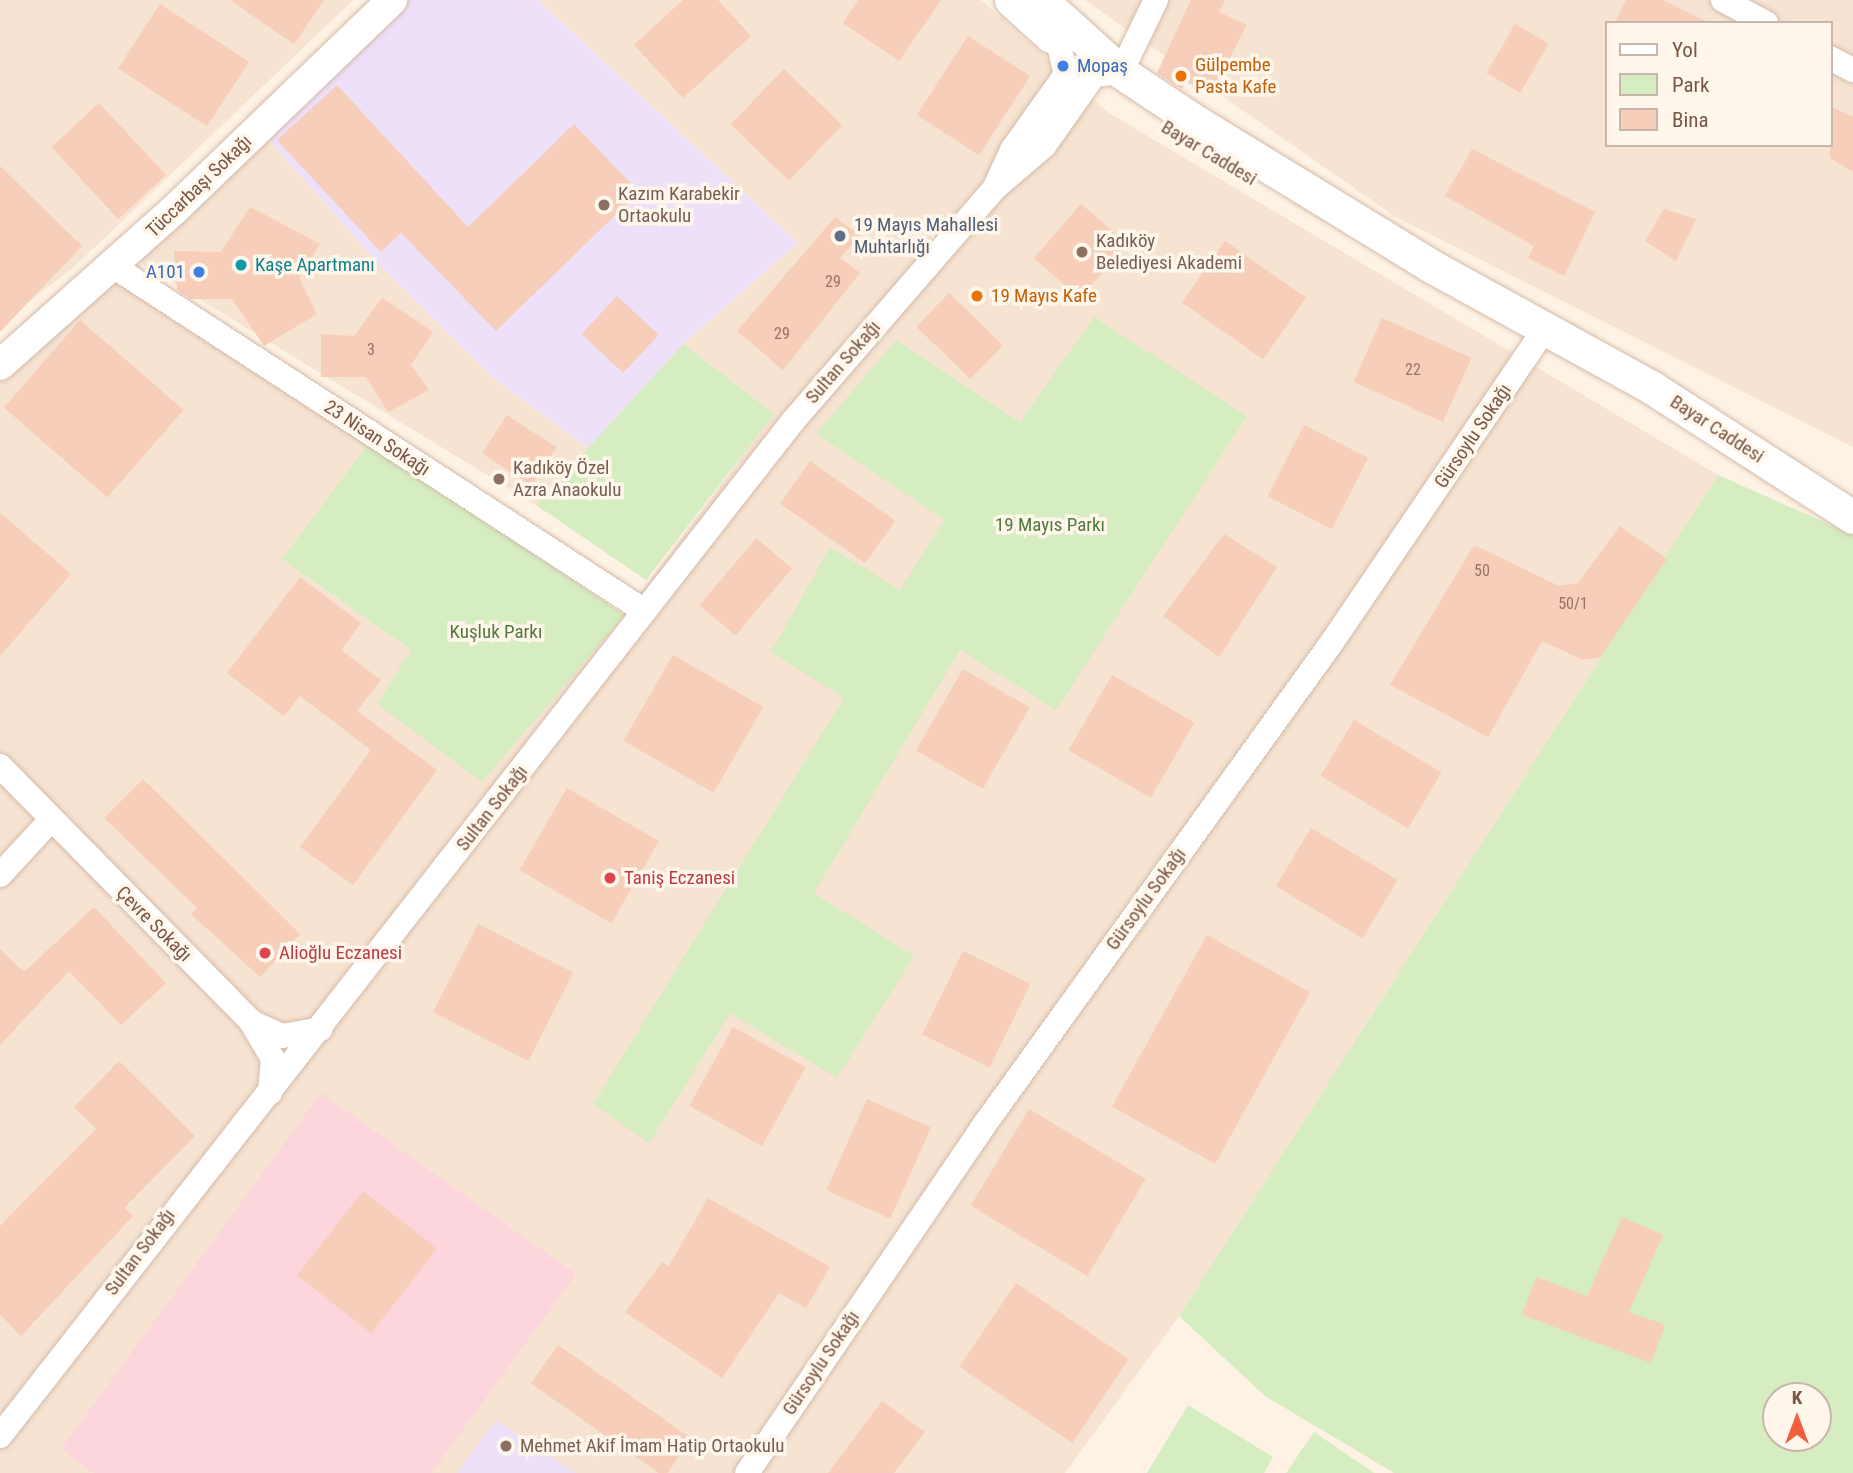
<!DOCTYPE html>
<meta charset="utf-8">
<style>
body{margin:0}
#map{position:relative;width:1853px;height:1473px;overflow:hidden;background:#fef2e4;font-family:"Roboto Condensed",sans-serif}
div>[style]{position:absolute}
.residential>*{inset:0;background:#f6e3d1}
.education>*{inset:0;background:#efe0fa}
.medical>*{inset:0;background:#fdd6dd}
.green>*{inset:0;background:#d5edc1}
.building>*{inset:0;background:#f6ceb9;transform-origin:0 0}
.roads{filter:drop-shadow(0 0 2px #d3bbab) drop-shadow(0 0 2px #d3bbab)}
.minor>*{height:24px;margin:-12px;padding:0 12px;transform-origin:12px;border-radius:12px;background:#fff}
.tertiary>*{height:30px;margin:-15px;padding:0 15px;transform-origin:15px;border-radius:15px;background:#fff}
.secondary>*{height:33px;margin:-16.5px;padding:0 16.5px;transform-origin:16.5px;border-radius:16.5px;background:#fff}
.dots>*{width:19px;height:19px;translate:-50% -50%;box-sizing:border-box;border:4px solid #fff6ec;border-radius:50%}
span{translate:-50% -50%;white-space:nowrap;text-align:center;line-height:1.15;-webkit-text-stroke:7px #fff6ec;paint-order:stroke}
.number-label{font-size:16px;color:#987464}
.number-label span{-webkit-text-stroke-width:0}
.food-label{font-size:19px;color:#c56008}
.left{translate:0 -50%;text-align:left}
.shop-label{font-size:19px;color:#366cbe}
.right{translate:-100% -50%;text-align:right}
.street-label{font-size:19px;color:#795647}
.education-label{font-size:19px;color:#785e54}
.service-label{font-size:19px;color:#4e5e75}
.culture-label{font-size:19px;color:#0d838f}
.park-label{font-size:19px;color:#517a3c}
.health-label{font-size:19px;color:#be3a42}
.legend{position:absolute;left:1605px;top:21px;width:228px;height:126px;box-sizing:border-box;background:#fff6ec;border:2px solid #c9b6aa;margin:0;padding:9px 12px;list-style:none;font-size:21px;color:#795647}
.legend li{display:flex;align-items:center;gap:14px;height:35px}
.legend b{width:35px;border:2px solid #c9b6aa}
.north{position:absolute;left:1762px;top:1382px;width:70px;height:70px;box-sizing:border-box;background:#fff6ec;border:2px solid #c9b6aa;border-radius:50%;rotate:0deg;font-size:19px;font-weight:700;line-height:28px;text-align:center;color:#795647}
.north::after{content:'';display:block;margin:auto;width:24px;height:32px;background:#f15d3f;clip-path:polygon(50% 0,100% 100%,50% 72%,0 100%)}
</style>
<div id="map">
<div class="residential">
<div style="clip-path:polygon(0 0,353px 0,75px 266px,0 324px)"></div>
<div style="clip-path:polygon(538px 0,981px 0,1109px 113px,1718px 475px,1179px 1316px,1065px 1473px,0 1473px,0 371px,114px 280px,370px 441px,282px 559px,411px 650px,624px 615px,773px 414px,683px 344px,798px 243px)"></div>
<div style="clip-path:polygon(evenodd,1085px 0,1853px 0,1853px 447px,1394px 216px,1085px 0,1606px 23px,1830px 23px,1830px 145px,1606px 145px,1606px 23px)"></div>
<div style="clip-path:polygon(260px 130px,382px 268px,492px 377px,588px 448px,536px 505px,129px 256px)"></div>
</div>
<div class="education">
<div style="clip-path:polygon(399px 0,538px 0,798px 243px,683px 344px,588px 448px,492px 377px,382px 268px,260px 130px)"></div>
<div style="clip-path:polygon(496px 1420px,576px 1473px,457px 1473px)"></div>
</div>
<div class="medical">
<div style="clip-path:polygon(321px 1093px,576px 1274px,431px 1473px,94px 1473px,61px 1449px)"></div>
</div>
<div class="green">
<div style="clip-path:polygon(1094px 317px,1247px 416px,1056px 710px,960px 650px,814px 893px,914px 956px,837px 1078px,730px 1013px,649px 1143px,593px 1104px,844px 698px,771px 652px,830px 547px,900px 590px,944px 520px,816px 434px,896px 340px,1020px 422px)"></div>
<div style="clip-path:polygon(683px 344px,774px 414px,646px 580px,536px 505px)"></div>
<div style="clip-path:polygon(370px 441px,624px 615px,482px 782px,377px 704px,411px 650px,282px 559px)"></div>
<div style="clip-path:polygon(evenodd,1718px 475px,1853px 535px,1853px 1473px,1394px 1473px,1265px 1396px,1179px 1316px,1718px 475px,1776px 1396px,1818px 1396px,1818px 1438px,1776px 1438px,1776px 1396px)"></div>
<div style="clip-path:polygon(1188px 1405px,1273px 1457px,1264px 1473px,1147px 1473px)"></div>
<div style="clip-path:polygon(1314px 1432px,1374px 1473px,1286px 1473px)"></div>
</div>
<div class="building">
<div style="clip-path:polygon(230px 0,324px 0,294px 44px)"></div>
<div style="clip-path:polygon(683px 0,718px 0,751px 36px,683px 98px,634px 45px)"></div>
<div style="clip-path:polygon(858px 0,941px 0,899px 61px,843px 23px)"></div>
<div style="clip-path:polygon(1191px 0,1225px 0,1219px 12px,1247px 25px,1211px 93px,1186px 82px,1182px 89px,1157px 73px)"></div>
<div style="clip-path:polygon(1626px 0,1663px 0,1709px 23px,1615px 23px)"></div>
<div style="left:160px;top:4px;width:106px;height:77px;rotate:33deg"></div>
<div style="left:1515px;top:24px;width:39px;height:57px;rotate:30deg"></div>
<div style="left:968px;top:36px;width:74px;height:94px;rotate:33deg"></div>
<div style="left:784px;top:69px;width:81px;height:77px;rotate:44deg"></div>
<div style="clip-path:polygon(337px 85px,468px 227px,574px 124px,639px 192px,496px 331px,401px 233px,381px 252px,277px 140px)"></div>
<div style="left:99px;top:103px;width:98px;height:65px;rotate:47deg"></div>
<div style="clip-path:polygon(1830px 106px,1853px 117px,1853px 172px,1830px 158px)"></div>
<div style="clip-path:polygon(1472px 149px,1595px 212px,1564px 276px,1528px 258px,1534px 246px,1445px 196px)"></div>
<div style="clip-path:polygon(0 166px,82px 246px,0 332px)"></div>
<div style="left:1081px;top:204px;width:61px;height:72px;rotate:41deg"></div>
<div style="clip-path:polygon(250px 207px,320px 244px,299px 278px,317px 314px,264px 346px,232px 299px,191px 299px,177px 290px,174px 251px,221px 252px)"></div>
<div style="clip-path:polygon(1664px 209px,1696px 219px,1676px 261px,1645px 241px)"></div>
<div style="clip-path:polygon(835px 217px,860px 236px,840px 258px,860px 273px,783px 370px,737px 331px)"></div>
<div style="left:1225px;top:241px;width:99px;height:75px;rotate:35deg"></div>
<div style="left:949px;top:293px;width:75px;height:47px;rotate:44deg"></div>
<div style="left:617px;top:296px;width:57px;height:52px;rotate:43deg"></div>
<div style="clip-path:polygon(382px 298px,433px 332px,411px 365px,429px 390px,388px 412px,366px 377px,321px 377px,321px 334px,354px 336px)"></div>
<div style="left:1382px;top:318px;width:98px;height:70px;rotate:24deg"></div>
<div style="left:80px;top:320px;width:137px;height:116px;rotate:41deg"></div>
<div style="left:507px;top:415px;width:59px;height:46px;rotate:33deg"></div>
<div style="left:1304px;top:425px;width:72px;height:80px;rotate:27deg"></div>
<div style="left:810px;top:461px;width:104px;height:52px;rotate:35deg"></div>
<div style="clip-path:polygon(0 513px,71px 574px,0 656px)"></div>
<div style="clip-path:polygon(1620px 526px,1667px 559px,1600px 658px,1581px 659px,1542px 641px,1488px 737px,1390px 685px,1474px 545px,1559px 586px,1578px 583px)"></div>
<div style="clip-path:polygon(1224px 534px,1277px 567px,1219px 657px,1163px 616px)"></div>
<div style="left:756px;top:538px;width:47px;height:88px;rotate:40deg"></div>
<div style="clip-path:polygon(300px 577px,361px 623px,341px 650px,381px 680px,357px 711px,437px 770px,353px 885px,300px 847px,371px 750px,300px 696px,284px 716px,227px 673px)"></div>
<div style="left:673px;top:655px;width:104px;height:99px;rotate:30deg"></div>
<div style="left:963px;top:669px;width:77px;height:94px;rotate:30deg"></div>
<div style="left:1112px;top:675px;width:95px;height:87px;rotate:30deg"></div>
<div style="left:1354px;top:720px;width:102px;height:65px;rotate:31deg"></div>
<div style="clip-path:polygon(143px 779px,300px 934px,260px 977px,191px 914px,197px 908px,104px 818px)"></div>
<div style="left:567px;top:788px;width:106px;height:95px;rotate:30deg"></div>
<div style="left:1311px;top:828px;width:101px;height:68px;rotate:31deg"></div>
<div style="clip-path:polygon(94px 907px,166px 983px,121px 1025px,69px 971px,0 1045px,0 949px,24px 972px)"></div>
<div style="left:478px;top:924px;width:107px;height:99px;rotate:27deg"></div>
<div style="left:1207px;top:935px;width:118px;height:196px;rotate:29deg"></div>
<div style="left:963px;top:951px;width:75px;height:93px;rotate:26deg"></div>
<div style="left:733px;top:1027px;width:83px;height:90px;rotate:29deg"></div>
<div style="clip-path:polygon(119px 1061px,195px 1136px,124px 1208px,133px 1216px,21px 1336px,0 1314px,0 1226px,96px 1129px,74px 1107px)"></div>
<div style="left:867px;top:1099px;width:70px;height:100px;rotate:24deg"></div>
<div style="left:1029px;top:1109px;width:136px;height:113px;rotate:31deg"></div>
<div style="left:363px;top:1191px;width:94px;height:107px;rotate:38deg"></div>
<div style="clip-path:polygon(708px 1198px,830px 1267px,806px 1308px,779px 1293px,722px 1378px,625px 1312px,662px 1262px,669px 1266px)"></div>
<div style="clip-path:polygon(1622px 1217px,1663px 1235px,1629px 1312px,1665px 1325px,1651px 1363px,1522px 1315px,1536px 1277px,1587px 1296px)"></div>
<div style="left:1016px;top:1283px;width:136px;height:101px;rotate:34deg"></div>
<div style="left:558px;top:1345px;width:163px;height:47px;rotate:35deg"></div>
<div style="clip-path:polygon(882px 1401px,925px 1432px,894px 1473px,828px 1473px)"></div>
</div>
<div class="roads">
<div class="minor">
<div style="left:1723px;top:0;width:49px;rotate:28.1deg"></div>
<div style="left:1830px;top:58px;width:26px;rotate:28deg"></div>
<div style="left:995px;top:187px;width:41px;rotate:-65.3deg"></div>
<div style="left:1012px;top:150px;width:93px;rotate:-54.6deg"></div>
<div style="left:1066px;top:74px;width:33px;rotate:-104deg"></div>
<div style="left:113px;top:266px;width:632px;rotate:32.99deg"></div>
<div style="left:0;top:766px;width:356px;rotate:45.5deg"></div>
<div style="left:250px;top:1020px;width:45px;rotate:59.5deg"></div>
<div style="left:273px;top:1059px;width:34px;rotate:95deg"></div>
<div style="left:0;top:875px;width:75px;rotate:-47.2deg"></div>
<div style="left:253px;top:1023px;width:32px;rotate:24deg"></div>
<div style="left:282px;top:1036px;width:39px;rotate:-10deg"></div>
<div style="left:0;top:1436px;width:1288px;rotate:-52deg"></div>
<div style="left:793px;top:421px;width:308px;rotate:-49.1deg"></div>
<div style="left:995px;top:188px;width:65px;rotate:-40.6deg"></div>
<div style="left:1044px;top:146px;width:87px;rotate:-54.8deg"></div>
<div style="left:1094px;top:75px;width:27px;rotate:-6deg"></div>
<div style="left:1121px;top:72px;width:80px;rotate:-64.1deg"></div>
<div style="left:747px;top:1473px;width:417px;rotate:-55.7deg"></div>
<div style="left:982px;top:1128px;width:595px;rotate:-54.23deg"></div>
<div style="left:1330px;top:645px;width:386px;rotate:-55.8deg"></div>
</div>
<div class="tertiary">
<div style="left:0;top:365px;width:233px;rotate:-41.7deg"></div>
<div style="left:174px;top:210px;width:303px;rotate:-43.9deg"></div>
</div>
<div class="secondary">
<div style="left:1011px;top:0;width:54px;rotate:42deg"></div>
<div style="left:1041px;top:0;width:108px;rotate:42deg"></div>
<div style="left:1121px;top:72px;width:87px;rotate:33.7deg"></div>
<div style="left:1193px;top:120px;width:279px;rotate:31.5deg"></div>
<div style="left:1431px;top:266px;width:251px;rotate:28.8deg"></div>
<div style="left:1651px;top:387px;width:240px;rotate:32.8deg"></div>
</div>
</div>
<div class="dots">
<div style="left:1063px;top:66px;background:#3f7fe0"></div>
<div style="left:1181px;top:76px;background:#e8710a"></div>
<div style="left:604px;top:205px;background:#8d6e63"></div>
<div style="left:840px;top:236px;background:#5c6f8a"></div>
<div style="left:1082px;top:252px;background:#8d6e63"></div>
<div style="left:241px;top:265px;background:#0f9aa8"></div>
<div style="left:199px;top:272px;background:#3f7fe0"></div>
<div style="left:977px;top:296px;background:#e8710a"></div>
<div style="left:499px;top:479px;background:#8d6e63"></div>
<div style="left:610px;top:878px;background:#e0444e"></div>
<div style="left:265px;top:953px;background:#e0444e"></div>
<div style="left:506px;top:1446px;background:#8d6e63"></div>
</div>
<div class="number-label">
<span style="left:833px;top:282px">29</span>
<span style="left:782px;top:334px">29</span>
<span style="left:371px;top:350px">3</span>
<span style="left:1413px;top:370px">22</span>
<span style="left:1482px;top:571px">50</span>
<span style="left:1573px;top:604px">50/1</span>
</div>
<div class="food-label">
<span class="left" style="left:1195px;top:76px">Gülpembe<br>Pasta Kafe</span>
<span class="left" style="left:991px;top:296px">19 Mayıs Kafe</span>
</div>
<div class="shop-label">
<span class="left" style="left:1077px;top:66px">Mopaş</span>
<span class="right" style="left:185px;top:272px">A101</span>
</div>
<div class="street-label">
<span style="left:1209px;top:153px;rotate:31deg">Bayar Caddesi</span>
<span style="left:199px;top:186px;rotate:-44deg">Tüccarbaşı Sokağı</span>
<span style="left:843px;top:362px;rotate:-49deg">Sultan Sokağı</span>
<span style="left:1717px;top:429px;rotate:33deg">Bayar Caddesi</span>
<span style="left:1473px;top:436px;rotate:-56deg">Gürsoylu Sokağı</span>
<span style="left:377px;top:438px;rotate:33deg">23 Nisan Sokağı</span>
<span style="left:492px;top:808px;rotate:-52deg">Sultan Sokağı</span>
<span style="left:1146px;top:899px;rotate:-54deg">Gürsoylu Sokağı</span>
<span style="left:154px;top:924px;rotate:45deg">Çevre Sokağı</span>
<span style="left:140px;top:1252px;rotate:-53deg">Sultan Sokağı</span>
<span style="left:821px;top:1363px;rotate:-56deg">Gürsoylu Sokağı</span>
</div>
<div class="education-label">
<span class="left" style="left:618px;top:205px">Kazım Karabekir<br>Ortaokulu</span>
<span class="left" style="left:1096px;top:252px">Kadıköy<br>Belediyesi Akademi</span>
<span class="left" style="left:513px;top:479px">Kadıköy Özel<br>Azra Anaokulu</span>
<span class="left" style="left:520px;top:1446px">Mehmet Akif İmam Hatip Ortaokulu</span>
</div>
<div class="service-label">
<span class="left" style="left:854px;top:236px">19 Mayıs Mahallesi<br>Muhtarlığı</span>
</div>
<div class="culture-label">
<span class="left" style="left:255px;top:265px">Kaşe Apartmanı</span>
</div>
<div class="park-label">
<span style="left:1050px;top:525px">19 Mayıs Parkı</span>
<span style="left:496px;top:632px">Kuşluk Parkı</span>
</div>
<div class="health-label">
<span class="left" style="left:624px;top:878px">Taniş Eczanesi</span>
<span class="left" style="left:279px;top:953px">Alioğlu Eczanesi</span>
</div>
<ul class="legend">
<li><b style="height:9px;background:#fff"></b>Yol</li>
<li><b style="height:19px;background:#d5edc1"></b>Park</li>
<li><b style="height:19px;background:#f6ceb9"></b>Bina</li>
</ul>
<div class="north">K</div>
</div>
